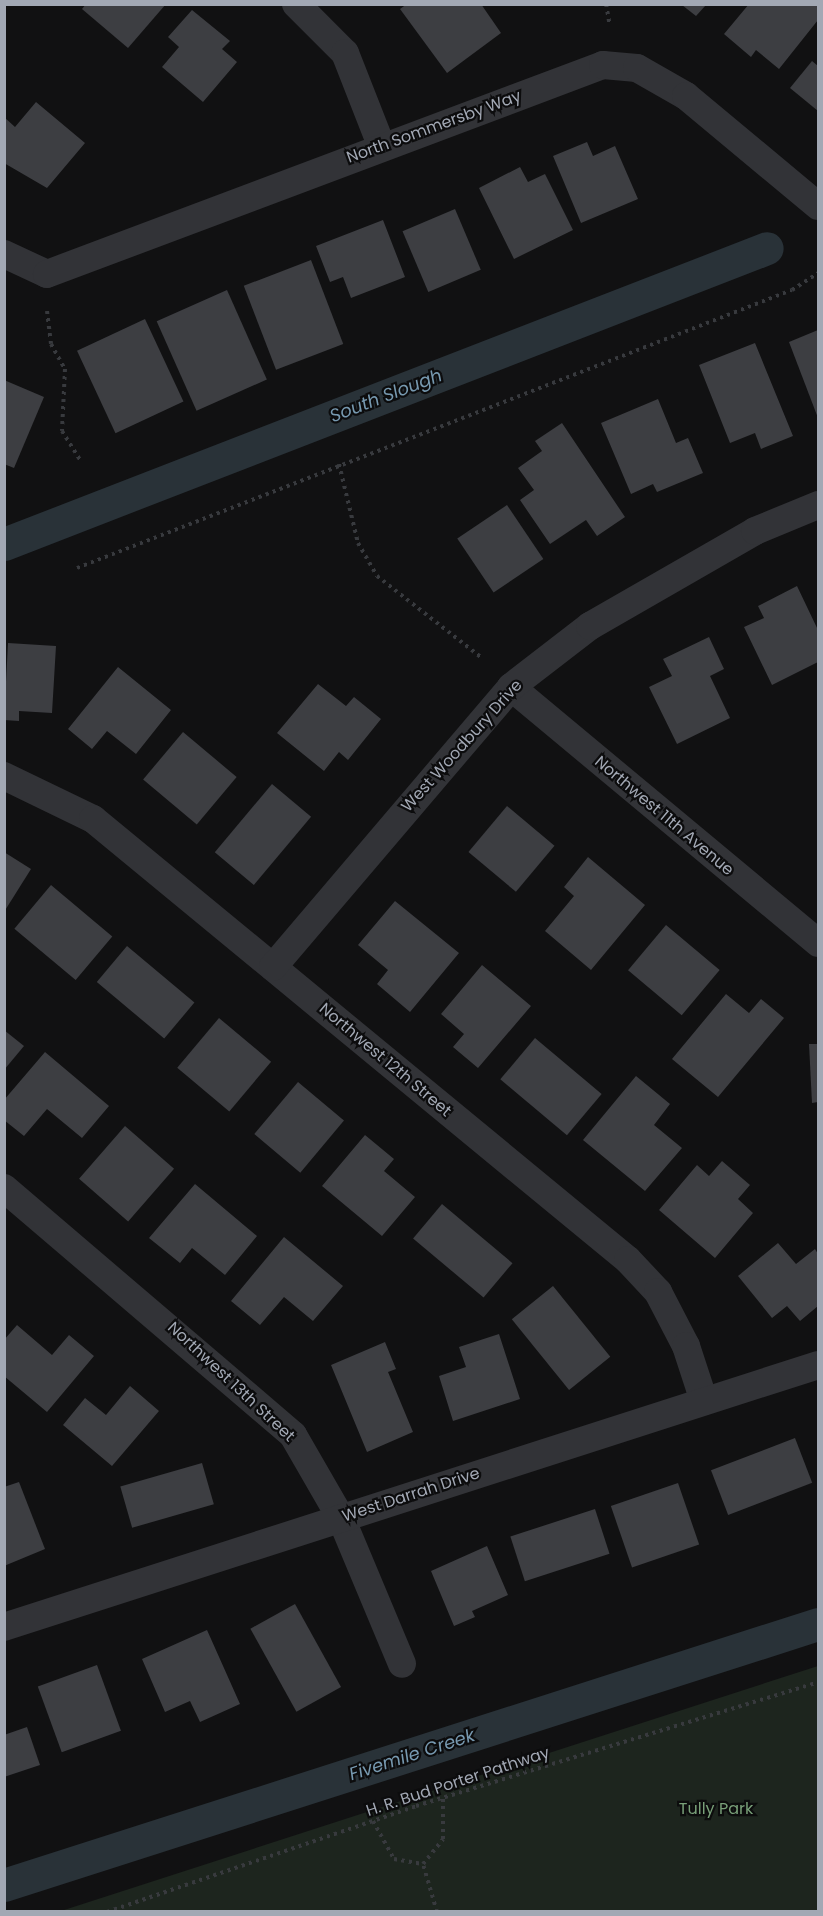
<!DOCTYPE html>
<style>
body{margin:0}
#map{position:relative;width:823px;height:1916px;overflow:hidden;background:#111112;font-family:Poppins,sans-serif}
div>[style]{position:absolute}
.green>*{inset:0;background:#1d251e}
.canal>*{height:33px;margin:-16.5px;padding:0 16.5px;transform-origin:16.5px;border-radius:16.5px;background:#293238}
.building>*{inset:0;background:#3d3e42;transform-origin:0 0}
.path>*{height:4px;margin-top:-2px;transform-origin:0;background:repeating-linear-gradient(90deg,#383a3e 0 3px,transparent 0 7.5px)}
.minor>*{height:28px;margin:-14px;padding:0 14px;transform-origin:14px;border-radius:14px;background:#323337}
span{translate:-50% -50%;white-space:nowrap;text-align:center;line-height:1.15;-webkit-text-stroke:4.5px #0c0c0d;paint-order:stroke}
.street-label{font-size:16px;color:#a2a8b4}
.park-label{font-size:16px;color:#789f78}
.water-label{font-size:18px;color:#7799b0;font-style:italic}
.frame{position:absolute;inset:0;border:6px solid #a2a8b4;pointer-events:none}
</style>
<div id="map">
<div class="green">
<div style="clip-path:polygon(818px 1666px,818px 1911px,61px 1911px)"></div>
</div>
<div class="canal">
<div style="left:4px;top:544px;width:818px;rotate:-21.2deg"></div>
<div style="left:4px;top:1885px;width:855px;rotate:-17.78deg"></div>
</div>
<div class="building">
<div style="clip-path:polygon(86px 4px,166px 4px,128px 48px,82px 9px)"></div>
<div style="clip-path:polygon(407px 4px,481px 4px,501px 33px,447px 73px,400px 9px)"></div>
<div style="clip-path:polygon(749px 4px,818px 4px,818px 20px,779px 69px,756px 50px,751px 57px,724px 34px)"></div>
<div style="clip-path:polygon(682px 5px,706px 5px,696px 16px)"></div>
<div style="clip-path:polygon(192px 10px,230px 41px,222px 49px,237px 62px,203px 102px,162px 67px,179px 47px,168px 37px)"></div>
<div style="clip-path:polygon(812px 61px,818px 66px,818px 111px,790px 88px)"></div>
<div style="clip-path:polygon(36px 102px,85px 143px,47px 188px,4px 163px,4px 117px,15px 127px)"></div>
<div style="clip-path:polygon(587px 142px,593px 156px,615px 146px,638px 199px,581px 223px,553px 156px)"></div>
<div style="clip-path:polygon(520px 167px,528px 182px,545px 174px,573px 230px,514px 259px,479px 188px)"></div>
<div style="left:455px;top:209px;width:66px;height:57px;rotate:67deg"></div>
<div style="clip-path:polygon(383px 220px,405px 277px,351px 298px,343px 277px,330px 282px,316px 246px)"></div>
<div style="left:311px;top:260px;width:90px;height:72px;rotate:69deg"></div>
<div style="left:227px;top:290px;width:98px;height:77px;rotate:66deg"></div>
<div style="left:145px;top:319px;width:91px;height:75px;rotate:65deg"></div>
<div style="clip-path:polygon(818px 330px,818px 418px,789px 342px)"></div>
<div style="clip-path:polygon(755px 343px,793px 436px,761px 449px,755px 433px,730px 443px,699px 365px)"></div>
<div style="clip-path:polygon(4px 380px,44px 397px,14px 468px,4px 464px)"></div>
<div style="clip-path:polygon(658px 399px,676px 443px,688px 438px,703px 473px,657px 492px,653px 484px,631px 494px,601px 423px)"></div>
<div style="clip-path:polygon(562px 423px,625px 517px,597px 536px,586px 520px,550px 544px,520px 500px,534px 490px,518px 468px,542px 451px,535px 441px)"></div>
<div style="left:507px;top:505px;width:65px;height:60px;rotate:56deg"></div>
<div style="clip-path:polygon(797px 586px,818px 630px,818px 662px,772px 685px,744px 627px,764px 618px,758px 606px)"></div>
<div style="clip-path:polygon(709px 637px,724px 669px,710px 676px,730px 718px,677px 744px,649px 687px,672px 676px,663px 659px)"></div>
<div style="clip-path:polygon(8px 643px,56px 646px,52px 713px,19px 711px,19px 721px,4px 720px)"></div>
<div style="clip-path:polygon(118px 667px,171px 710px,136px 754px,107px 731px,92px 749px,68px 729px)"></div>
<div style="clip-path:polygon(318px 684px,346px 706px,354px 697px,381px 719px,348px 760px,339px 752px,324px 771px,277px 733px)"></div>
<div style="left:183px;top:732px;width:70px;height:62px;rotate:40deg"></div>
<div style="left:272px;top:784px;width:51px;height:89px;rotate:40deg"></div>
<div style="left:507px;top:806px;width:62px;height:60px;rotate:40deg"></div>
<div style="clip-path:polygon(4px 852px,31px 869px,4px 912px)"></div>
<div style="clip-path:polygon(588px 857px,645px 905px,591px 970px,545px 931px,574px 896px,564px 887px)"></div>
<div style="left:51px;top:885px;width:80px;height:57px;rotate:40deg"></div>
<div style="clip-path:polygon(395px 901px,459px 953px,410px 1012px,377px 984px,388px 970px,358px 945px)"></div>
<div style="left:666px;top:925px;width:70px;height:59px;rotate:40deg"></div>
<div style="left:127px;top:946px;width:88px;height:47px;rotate:40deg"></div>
<div style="clip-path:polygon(482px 965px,531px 1006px,478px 1068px,453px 1047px,464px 1034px,441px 1014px)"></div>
<div style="clip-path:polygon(726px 994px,749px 1013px,761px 999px,784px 1018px,718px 1097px,672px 1059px)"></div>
<div style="left:219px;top:1018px;width:68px;height:65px;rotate:40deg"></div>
<div style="clip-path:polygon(4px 1030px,24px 1046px,4px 1070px)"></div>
<div style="left:535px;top:1038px;width:87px;height:54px;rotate:40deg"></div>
<div style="clip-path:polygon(809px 1044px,818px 1044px,818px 1102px,812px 1103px)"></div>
<div style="clip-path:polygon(45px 1052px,109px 1106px,82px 1138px,47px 1109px,24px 1136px,4px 1120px,4px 1100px)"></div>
<div style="clip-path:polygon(636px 1076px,670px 1104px,654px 1125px,682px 1148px,645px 1191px,583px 1140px)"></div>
<div style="left:298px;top:1082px;width:60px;height:68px;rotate:40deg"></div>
<div style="left:125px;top:1126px;width:65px;height:70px;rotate:41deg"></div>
<div style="clip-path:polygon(365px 1135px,394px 1159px,384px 1171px,415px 1197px,382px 1236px,322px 1186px)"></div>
<div style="clip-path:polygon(722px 1161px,750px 1185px,738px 1199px,753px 1213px,715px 1258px,659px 1210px,697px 1165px,709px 1176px)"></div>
<div style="clip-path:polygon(195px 1184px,257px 1236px,225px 1275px,192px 1248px,180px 1263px,149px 1238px)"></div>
<div style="left:442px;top:1204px;width:92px;height:45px;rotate:40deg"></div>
<div style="clip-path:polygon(284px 1237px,343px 1286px,313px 1321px,284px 1297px,260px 1325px,231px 1301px)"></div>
<div style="clip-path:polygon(778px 1243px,796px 1264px,815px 1249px,818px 1254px,818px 1306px,800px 1321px,787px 1306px,772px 1318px,738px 1276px)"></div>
<div style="left:553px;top:1286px;width:91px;height:53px;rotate:51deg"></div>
<div style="clip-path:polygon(17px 1325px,52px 1355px,69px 1335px,94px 1356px,47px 1412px,4px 1376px,4px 1340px)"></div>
<div style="clip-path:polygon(499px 1334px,520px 1399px,453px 1421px,439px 1376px,466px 1367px,459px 1347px)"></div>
<div style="clip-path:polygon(385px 1342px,396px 1369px,388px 1372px,413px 1432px,367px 1452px,331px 1365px)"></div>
<div style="clip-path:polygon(130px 1386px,159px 1411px,112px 1466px,63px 1425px,85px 1398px,106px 1415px)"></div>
<div style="left:795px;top:1438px;width:48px;height:90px;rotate:69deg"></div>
<div style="left:202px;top:1463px;width:43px;height:85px;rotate:74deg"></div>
<div style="clip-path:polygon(19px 1482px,45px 1549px,4px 1566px,4px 1487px)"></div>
<div style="left:678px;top:1483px;width:65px;height:71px;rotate:71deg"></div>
<div style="left:595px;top:1509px;width:47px;height:89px;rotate:72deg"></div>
<div style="clip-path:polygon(487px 1546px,508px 1595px,472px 1611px,475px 1617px,454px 1626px,431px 1571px)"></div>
<div style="left:295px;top:1604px;width:95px;height:51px;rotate:61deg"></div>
<div style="clip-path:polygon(207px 1630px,240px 1704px,200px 1722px,190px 1701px,165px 1712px,142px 1659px)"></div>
<div style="left:97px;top:1665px;width:70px;height:63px;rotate:70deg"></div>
<div style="clip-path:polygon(27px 1727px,40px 1765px,4px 1777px,4px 1735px)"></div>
</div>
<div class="path">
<div style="left:606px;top:4px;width:22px;rotate:80deg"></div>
<div style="left:47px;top:311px;width:33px;rotate:83deg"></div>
<div style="left:51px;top:344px;width:29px;rotate:61deg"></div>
<div style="left:65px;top:369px;width:62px;rotate:92.8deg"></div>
<div style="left:62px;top:431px;width:36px;rotate:58deg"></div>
<div style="left:339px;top:464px;width:81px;rotate:76.5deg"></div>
<div style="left:358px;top:543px;width:38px;rotate:60deg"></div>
<div style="left:377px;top:576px;width:133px;rotate:38deg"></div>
<div style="left:77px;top:568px;width:767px;rotate:-21.25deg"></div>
<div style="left:792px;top:290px;width:31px;rotate:-33deg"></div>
<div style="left:373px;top:1821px;width:43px;rotate:61.1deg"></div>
<div style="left:394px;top:1859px;width:29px;rotate:10deg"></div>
<div style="left:107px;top:1912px;width:327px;rotate:-18.9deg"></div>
<div style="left:416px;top:1806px;width:421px;rotate:-17.1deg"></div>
<div style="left:437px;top:1912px;width:50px;rotate:-106.3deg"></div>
<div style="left:423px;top:1864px;width:32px;rotate:-51deg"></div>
<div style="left:443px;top:1839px;width:41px;rotate:-90deg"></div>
</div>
<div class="minor">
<div style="left:296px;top:4px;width:69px;rotate:45deg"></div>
<div style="left:345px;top:53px;width:99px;rotate:68.6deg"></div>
<div style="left:4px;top:254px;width:47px;rotate:24.9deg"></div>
<div style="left:47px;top:274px;width:594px;rotate:-20.6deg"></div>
<div style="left:603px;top:65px;width:34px;rotate:5deg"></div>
<div style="left:637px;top:68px;width:56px;rotate:29.7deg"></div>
<div style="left:686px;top:96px;width:172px;rotate:39.8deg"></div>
<div style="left:511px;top:687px;width:400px;rotate:39.8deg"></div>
<div style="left:4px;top:776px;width:99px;rotate:25.8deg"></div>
<div style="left:93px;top:819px;width:693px;rotate:39.5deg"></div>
<div style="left:628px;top:1260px;width:44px;rotate:46.8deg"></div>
<div style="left:658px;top:1292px;width:61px;rotate:62.6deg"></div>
<div style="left:686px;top:1346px;width:58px;rotate:71.9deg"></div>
<div style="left:273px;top:967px;width:367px;rotate:-49.6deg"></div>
<div style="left:511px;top:687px;width:100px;rotate:-37.7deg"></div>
<div style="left:590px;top:626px;width:190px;rotate:-29.9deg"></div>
<div style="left:755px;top:531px;width:68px;rotate:-22.4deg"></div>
<div style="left:4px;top:1188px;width:380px;rotate:40.5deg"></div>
<div style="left:293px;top:1435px;width:96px;rotate:60deg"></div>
<div style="left:341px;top:1518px;width:158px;rotate:67.3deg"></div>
<div style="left:4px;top:1627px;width:855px;rotate:-17.84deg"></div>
</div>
<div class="street-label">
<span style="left:434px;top:127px;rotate:-20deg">North Sommersby Way</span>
<span style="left:462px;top:746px;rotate:-48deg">West Woodbury Drive</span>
<span style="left:664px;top:816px;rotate:40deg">Northwest 11th Avenue</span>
<span style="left:385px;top:1060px;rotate:40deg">Northwest 12th Street</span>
<span style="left:231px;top:1382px;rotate:43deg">Northwest 13th Street</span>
<span style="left:411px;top:1495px;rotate:-18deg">West Darrah Drive</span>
<span style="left:458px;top:1782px;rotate:-18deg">H. R. Bud Porter Pathway</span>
</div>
<div class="park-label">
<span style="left:716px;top:1809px">Tully Park</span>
</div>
<div class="water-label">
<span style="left:386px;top:396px;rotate:-21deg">South Slough</span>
<span style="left:412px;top:1755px;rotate:-18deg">Fivemile Creek</span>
</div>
<div class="frame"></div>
</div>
